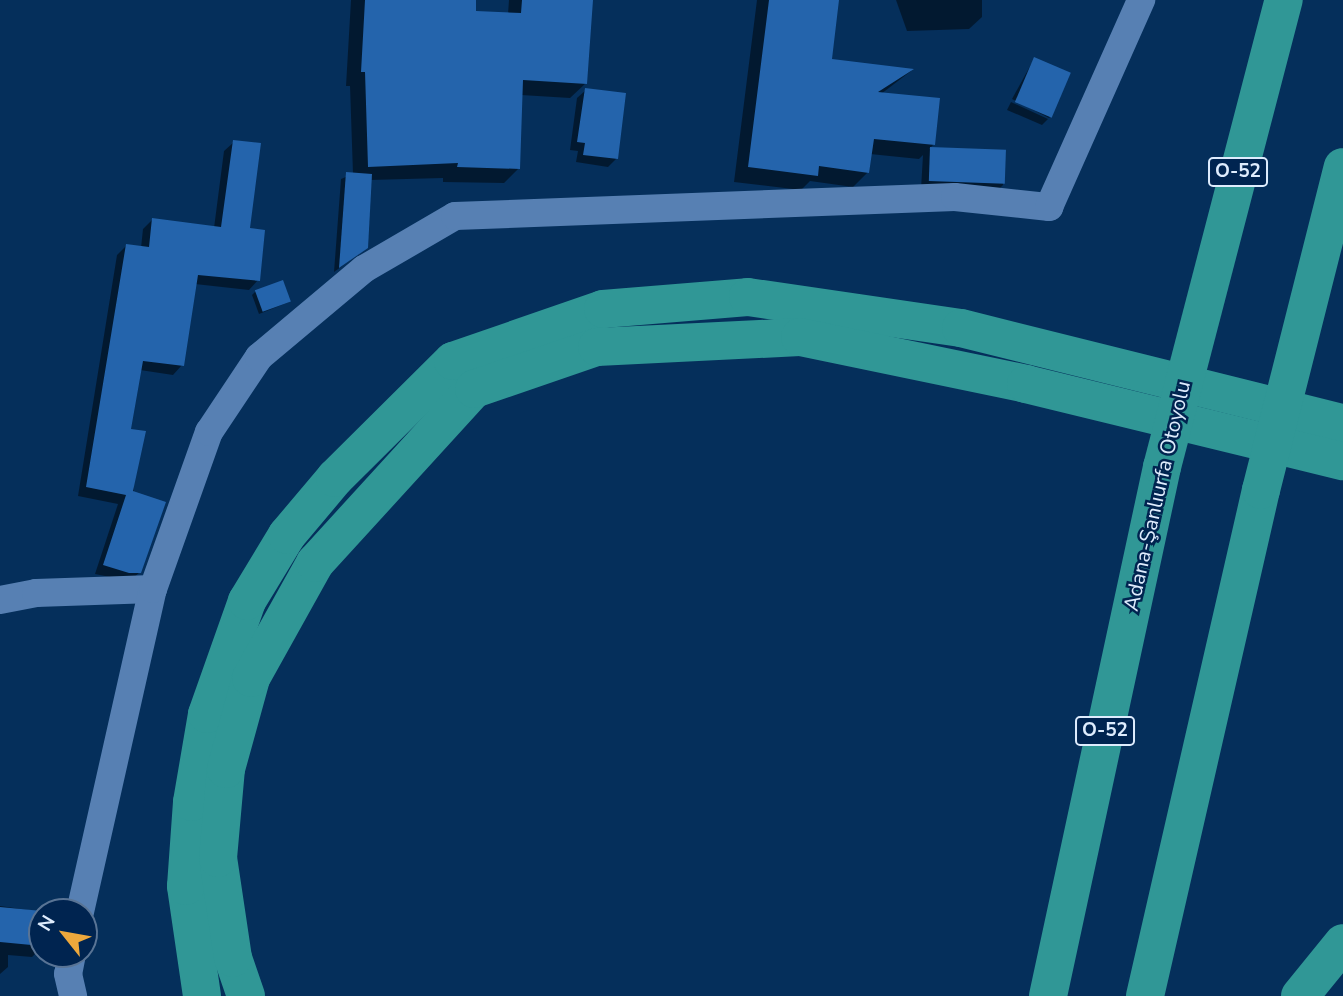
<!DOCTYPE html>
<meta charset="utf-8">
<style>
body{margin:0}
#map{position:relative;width:1343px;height:996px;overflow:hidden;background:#052f5b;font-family:"Nunito Sans",sans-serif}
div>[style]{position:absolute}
.shadow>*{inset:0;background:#0007}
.building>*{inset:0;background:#2464ac;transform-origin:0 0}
.minor>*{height:28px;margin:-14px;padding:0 14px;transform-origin:14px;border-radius:14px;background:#5780b3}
.motorway>*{height:38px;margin:-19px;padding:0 19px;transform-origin:19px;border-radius:19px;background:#309796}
span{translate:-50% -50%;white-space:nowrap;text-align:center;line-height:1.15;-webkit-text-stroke:5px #002450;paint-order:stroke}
.shield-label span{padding:2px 5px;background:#002450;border:2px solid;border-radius:5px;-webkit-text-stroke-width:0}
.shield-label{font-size:19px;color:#deecfd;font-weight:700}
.street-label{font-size:21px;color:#deecfd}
.north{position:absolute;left:28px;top:898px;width:70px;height:70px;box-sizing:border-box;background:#002450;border:2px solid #597495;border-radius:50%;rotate:301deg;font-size:19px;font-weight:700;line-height:28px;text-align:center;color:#deecfd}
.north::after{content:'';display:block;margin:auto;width:24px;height:32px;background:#eda83c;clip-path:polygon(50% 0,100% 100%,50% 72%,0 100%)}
</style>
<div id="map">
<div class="shadow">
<div style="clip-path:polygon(351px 0,474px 0,474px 12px,508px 14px,509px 0,591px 0,586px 83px,570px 98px,521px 95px,519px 168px,504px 183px,443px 182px,443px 178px,370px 180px,360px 253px,334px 272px,341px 179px,353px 174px,350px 86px,346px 86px)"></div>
<div style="clip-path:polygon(757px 0,837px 0,830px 60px,911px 71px,881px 94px,934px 144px,929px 149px,1004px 152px,1003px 185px,995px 193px,921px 189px,923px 155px,919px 159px,870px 154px,868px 172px,853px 187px,810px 181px,801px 190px,734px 182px)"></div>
<div style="clip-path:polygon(896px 0,982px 0,982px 17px,969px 29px,907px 31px)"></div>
<div style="clip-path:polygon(1034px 59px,1050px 117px,1049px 118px,1012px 99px)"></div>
<div style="clip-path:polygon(586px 90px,616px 159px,608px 167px,576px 162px,578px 151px,570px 150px,577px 98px)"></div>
<div style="clip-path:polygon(1011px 102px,1048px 119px,1042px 125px,1007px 110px)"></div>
<div style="clip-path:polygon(234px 142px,258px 280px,249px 290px,195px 284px,182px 365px,173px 375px,140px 370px,129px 430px,140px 572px,130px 581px,95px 574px,118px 504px,78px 496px,117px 255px,127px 245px,141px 248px,143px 229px,152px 220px,214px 228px,224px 151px)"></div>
<div style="clip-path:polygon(256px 291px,289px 302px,259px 314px,252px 295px)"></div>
<div style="clip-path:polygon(0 906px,42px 912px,42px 947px,32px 957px,8px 955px,8px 967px,0 974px)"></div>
</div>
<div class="building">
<div style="clip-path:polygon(365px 0,476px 0,476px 11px,521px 13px,522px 0,593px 0,587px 84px,523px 80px,520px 169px,457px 167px,458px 163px,368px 167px,365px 72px,361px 72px)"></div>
<div style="clip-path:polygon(769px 0,839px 0,832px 59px,914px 69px,878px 92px,940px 98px,935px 145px,874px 139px,869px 173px,819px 166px,818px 176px,748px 167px)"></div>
<div style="left:1034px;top:57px;width:40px;height:49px;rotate:23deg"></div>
<div style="clip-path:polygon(585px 88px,626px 93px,618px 159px,583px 155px,585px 143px,577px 142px)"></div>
<div style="clip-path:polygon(233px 140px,261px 143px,250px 228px,265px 230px,260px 281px,198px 275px,184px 366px,143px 361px,131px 429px,146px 431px,133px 491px,166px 502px,141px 573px,129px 573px,103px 565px,126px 495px,86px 487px,126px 244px,149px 247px,152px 218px,221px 227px)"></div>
<div style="left:930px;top:147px;width:76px;height:34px;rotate:2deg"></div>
<div style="clip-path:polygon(346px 172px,372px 174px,368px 248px,339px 268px)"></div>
<div style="left:283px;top:280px;width:23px;height:30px;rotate:70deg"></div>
<div style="clip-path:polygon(0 907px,42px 911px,42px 946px,0 942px)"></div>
</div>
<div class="minor">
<div style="left:0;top:600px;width:37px;rotate:-11deg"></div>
<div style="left:36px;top:593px;width:117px;rotate:-2deg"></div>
<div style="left:80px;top:912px;width:331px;rotate:-77.3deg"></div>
<div style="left:153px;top:589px;width:167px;rotate:-70.4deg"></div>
<div style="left:209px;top:432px;width:90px;rotate:-56.3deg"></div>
<div style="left:259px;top:357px;width:137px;rotate:-40deg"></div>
<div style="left:364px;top:269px;width:105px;rotate:-30.2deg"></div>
<div style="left:455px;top:216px;width:500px;rotate:-2.18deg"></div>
<div style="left:955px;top:197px;width:95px;rotate:6.1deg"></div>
<div style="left:1049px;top:207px;width:227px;rotate:-66deg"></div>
<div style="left:72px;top:954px;width:20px;rotate:101deg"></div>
<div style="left:68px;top:974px;width:23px;rotate:77deg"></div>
</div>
<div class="motorway">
<div style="left:202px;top:996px;width:111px;rotate:-98.3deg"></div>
<div style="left:186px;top:886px;width:84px;rotate:-85.9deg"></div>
<div style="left:192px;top:802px;width:89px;rotate:-80.3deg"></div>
<div style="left:207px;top:714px;width:120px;rotate:-70.5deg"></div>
<div style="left:247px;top:601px;width:77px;rotate:-58.8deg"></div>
<div style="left:287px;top:535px;width:75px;rotate:-49.9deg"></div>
<div style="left:335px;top:478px;width:166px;rotate:-44.8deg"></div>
<div style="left:453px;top:361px;width:159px;rotate:-19.1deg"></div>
<div style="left:603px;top:309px;width:145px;rotate:-4.7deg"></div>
<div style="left:748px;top:297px;width:215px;rotate:8.3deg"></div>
<div style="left:961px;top:328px;width:394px;rotate:14deg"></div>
<div style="left:246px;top:996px;width:40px;rotate:-108.9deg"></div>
<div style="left:233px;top:958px;width:101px;rotate:-98.5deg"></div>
<div style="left:218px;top:858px;width:89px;rotate:-84.9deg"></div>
<div style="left:226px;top:769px;width:94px;rotate:-74.6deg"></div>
<div style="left:251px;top:678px;width:132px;rotate:-60.9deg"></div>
<div style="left:315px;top:563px;width:236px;rotate:-47.6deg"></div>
<div style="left:474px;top:389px;width:130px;rotate:-18.9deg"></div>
<div style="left:597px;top:347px;width:203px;rotate:-2.8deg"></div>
<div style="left:800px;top:337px;width:231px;rotate:11.7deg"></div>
<div style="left:1026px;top:384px;width:326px;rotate:13.7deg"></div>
<div style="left:1048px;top:996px;width:541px;rotate:-77.84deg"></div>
<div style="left:1162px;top:467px;width:483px;rotate:-75.4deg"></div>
<div style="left:1145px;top:996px;width:519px;rotate:-77.09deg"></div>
<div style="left:1261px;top:490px;width:333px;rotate:-75.8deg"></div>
<div style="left:1300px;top:996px;width:68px;rotate:-50.9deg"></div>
</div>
<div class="shield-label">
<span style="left:1238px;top:172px">O-52</span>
<span style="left:1105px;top:731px">O-52</span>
</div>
<div class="street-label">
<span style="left:1157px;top:496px;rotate:-77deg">Adana-Şanlıurfa Otoyolu</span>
</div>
<div class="north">N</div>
</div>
